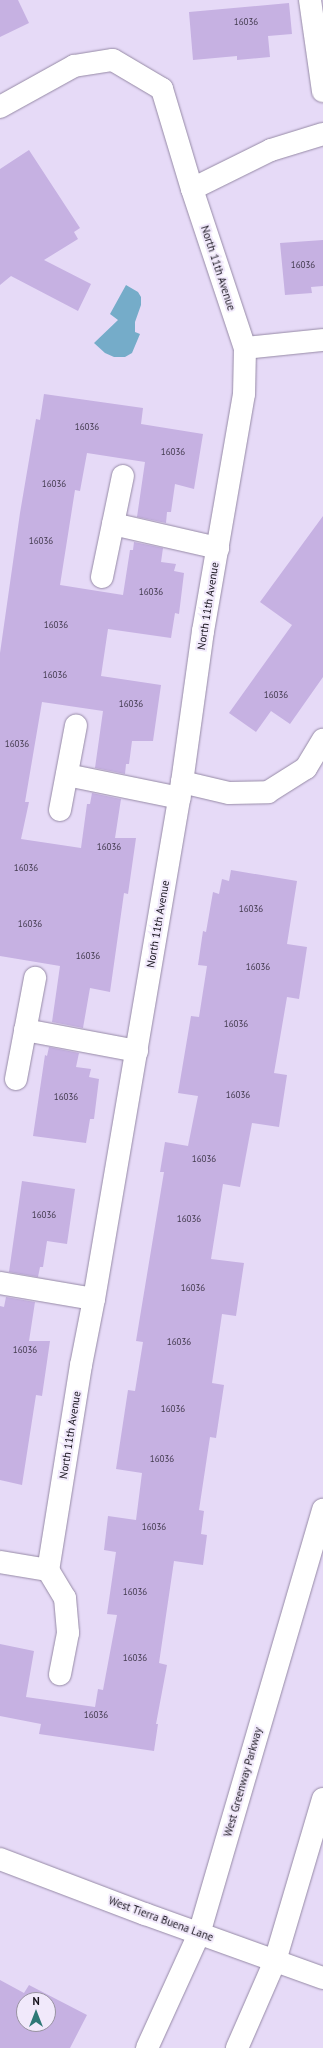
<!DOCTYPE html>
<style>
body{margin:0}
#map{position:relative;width:323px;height:2048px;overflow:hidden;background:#e6daf7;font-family:"PT Sans",sans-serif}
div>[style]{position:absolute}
.water>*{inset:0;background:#75acc9}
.building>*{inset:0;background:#c6b1e2}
.roads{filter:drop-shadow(0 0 1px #968aa6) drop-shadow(0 0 1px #968aa6)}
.minor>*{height:22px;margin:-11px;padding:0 11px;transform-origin:11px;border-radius:11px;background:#fff}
.major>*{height:22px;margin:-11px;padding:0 11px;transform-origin:11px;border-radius:11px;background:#fff}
span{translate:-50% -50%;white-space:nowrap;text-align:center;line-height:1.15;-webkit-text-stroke:4px #f1e9fb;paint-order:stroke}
.number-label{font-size:9px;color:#423a4e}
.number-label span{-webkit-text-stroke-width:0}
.street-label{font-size:11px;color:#16121c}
.north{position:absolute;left:16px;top:1992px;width:40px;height:40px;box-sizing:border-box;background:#f1e9fb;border:1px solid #9993a2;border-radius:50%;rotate:0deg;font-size:11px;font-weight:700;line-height:16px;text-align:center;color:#16121c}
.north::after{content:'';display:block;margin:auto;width:14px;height:18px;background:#2e7877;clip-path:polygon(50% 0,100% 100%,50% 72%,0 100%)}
</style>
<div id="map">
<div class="water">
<div style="clip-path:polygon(126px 285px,138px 292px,141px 297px,141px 305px,135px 322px,135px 332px,140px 334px,132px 353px,125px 357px,114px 357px,105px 353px,94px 343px,118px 320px,110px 314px)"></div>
</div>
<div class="building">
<div style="clip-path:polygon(0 0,18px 0,29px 23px,0 37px)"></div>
<div style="clip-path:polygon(289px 3px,292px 34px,268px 36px,270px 57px,237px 60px,237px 56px,193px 60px,189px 12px)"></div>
<div style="clip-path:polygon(29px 150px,80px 228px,74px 232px,78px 239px,44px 260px,91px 284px,78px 311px,11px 276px,0 285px,0 169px)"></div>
<div style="clip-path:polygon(323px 240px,323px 286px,311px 287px,312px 293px,285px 295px,280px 243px)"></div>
<div style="clip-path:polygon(44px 394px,143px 408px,141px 424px,203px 434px,194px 489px,175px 484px,171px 512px,167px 512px,166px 523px,137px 517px,145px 462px,87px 453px,80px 491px,75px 490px,60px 585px,123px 595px,130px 550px,133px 550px,134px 542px,163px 548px,161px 562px,176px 564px,174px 571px,184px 573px,179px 614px,175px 613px,171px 638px,108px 629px,101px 676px,161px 685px,153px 741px,132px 741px,129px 764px,126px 764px,125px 774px,95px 768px,103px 711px,42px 702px,25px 802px,29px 802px,21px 839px,81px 848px,87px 804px,90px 804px,92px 793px,121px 799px,115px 838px,136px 838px,128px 894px,124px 893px,110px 992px,90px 988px,83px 1028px,52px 1022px,60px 966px,0 956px,0 653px,20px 513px,36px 419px,40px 420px)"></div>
<div style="clip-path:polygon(323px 516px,323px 677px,290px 724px,271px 711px,256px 732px,229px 713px,292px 625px,260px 602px)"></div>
<div style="clip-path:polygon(231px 870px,297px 881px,287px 944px,307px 947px,299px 999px,287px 997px,274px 1073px,287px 1075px,279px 1127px,252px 1123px,240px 1187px,223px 1184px,211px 1259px,244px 1263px,236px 1316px,222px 1314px,212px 1383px,224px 1385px,216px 1438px,210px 1437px,199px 1510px,204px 1511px,201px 1534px,207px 1535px,203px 1565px,174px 1561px,159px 1663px,167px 1665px,156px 1724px,158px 1724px,154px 1751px,39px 1734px,41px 1724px,0 1716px,0 1644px,34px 1651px,26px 1697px,95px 1707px,98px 1689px,103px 1690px,117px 1615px,107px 1614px,116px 1552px,104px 1550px,108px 1516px,136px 1520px,142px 1473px,116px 1469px,128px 1390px,135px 1391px,143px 1342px,136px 1341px,164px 1172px,160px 1172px,165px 1142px,188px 1146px,198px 1096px,178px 1093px,191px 1016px,199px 1017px,207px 966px,198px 965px,203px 931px,206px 932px,213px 892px,219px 894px,222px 879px,229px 881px)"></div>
<div style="clip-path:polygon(49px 1047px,79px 1053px,76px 1067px,91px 1069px,89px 1077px,99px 1079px,94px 1119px,90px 1119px,86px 1143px,33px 1136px,45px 1055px,47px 1056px)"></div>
<div style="clip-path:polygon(22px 1181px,75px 1189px,67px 1244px,47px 1241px,43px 1267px,40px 1267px,38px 1277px,9px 1272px)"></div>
<div style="clip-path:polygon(6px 1297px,35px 1302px,29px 1341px,50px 1341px,42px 1396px,36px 1395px,22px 1485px,0 1480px,0 1306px,4px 1307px)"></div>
<div style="clip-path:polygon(evenodd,0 1980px,24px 1993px,29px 1985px,87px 2015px,70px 2048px,0 2048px,0 1980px,24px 2000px,48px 2000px,48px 2024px,24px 2024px,24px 2000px)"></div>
</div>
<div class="roads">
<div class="minor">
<div style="left:310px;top:0;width:92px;rotate:81.9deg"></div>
<div style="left:0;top:107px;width:85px;rotate:-29deg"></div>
<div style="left:74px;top:66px;width:39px;rotate:-9deg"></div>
<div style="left:113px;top:60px;width:57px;rotate:30.6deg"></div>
<div style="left:162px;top:89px;width:104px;rotate:73.3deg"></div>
<div style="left:192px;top:189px;width:168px;rotate:71.6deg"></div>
<div style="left:245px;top:348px;width:46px;rotate:91.2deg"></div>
<div style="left:244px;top:394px;width:241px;rotate:99.8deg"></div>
<div style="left:203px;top:631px;width:152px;rotate:97.9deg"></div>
<div style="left:182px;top:782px;width:524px;rotate:99.66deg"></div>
<div style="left:94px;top:1299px;width:67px;rotate:101.1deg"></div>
<div style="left:81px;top:1365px;width:208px;rotate:99.1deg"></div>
<div style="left:48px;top:1570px;width:33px;rotate:59deg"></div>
<div style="left:65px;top:1598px;width:35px;rotate:85deg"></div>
<div style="left:68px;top:1633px;width:42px;rotate:101deg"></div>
<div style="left:192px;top:189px;width:88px;rotate:-26.3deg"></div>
<div style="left:271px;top:150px;width:54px;rotate:-17.1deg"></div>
<div style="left:245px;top:348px;width:78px;rotate:-5.9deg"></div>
<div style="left:113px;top:524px;width:108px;rotate:12.9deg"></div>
<div style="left:102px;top:577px;width:103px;rotate:-78.3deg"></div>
<div style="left:67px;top:775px;width:115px;rotate:11.5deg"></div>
<div style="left:182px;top:782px;width:48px;rotate:13.2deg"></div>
<div style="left:229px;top:793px;width:39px;rotate:-1deg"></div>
<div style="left:268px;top:792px;width:45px;rotate:-32.3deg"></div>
<div style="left:306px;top:768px;width:33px;rotate:-59deg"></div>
<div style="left:60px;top:810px;width:86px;rotate:-79.3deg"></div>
<div style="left:25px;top:1030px;width:114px;rotate:10.6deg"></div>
<div style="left:16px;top:1079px;width:103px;rotate:-79.3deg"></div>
<div style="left:0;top:1283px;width:95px;rotate:9.7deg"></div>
<div style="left:0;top:1562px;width:49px;rotate:9.5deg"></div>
<div style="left:0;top:1859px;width:155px;rotate:20.8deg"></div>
<div style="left:145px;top:1914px;width:189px;rotate:19.8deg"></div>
</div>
<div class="major">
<div style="left:147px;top:2048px;width:125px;rotate:-65.5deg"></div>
<div style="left:199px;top:1934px;width:442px;rotate:-73.7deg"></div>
<div style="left:237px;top:2048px;width:95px;rotate:-66.4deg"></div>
<div style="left:275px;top:1961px;width:169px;rotate:-73.5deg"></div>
</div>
</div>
<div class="number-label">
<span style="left:246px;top:22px">16036</span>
<span style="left:303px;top:265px">16036</span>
<span style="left:87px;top:427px">16036</span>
<span style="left:173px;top:452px">16036</span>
<span style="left:54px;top:484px">16036</span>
<span style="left:41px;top:541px">16036</span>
<span style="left:151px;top:592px">16036</span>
<span style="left:56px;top:625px">16036</span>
<span style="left:55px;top:675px">16036</span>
<span style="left:276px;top:695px">16036</span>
<span style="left:131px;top:704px">16036</span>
<span style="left:17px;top:744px">16036</span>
<span style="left:109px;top:847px">16036</span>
<span style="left:26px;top:868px">16036</span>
<span style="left:251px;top:909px">16036</span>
<span style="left:30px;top:924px">16036</span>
<span style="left:88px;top:956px">16036</span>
<span style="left:258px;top:967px">16036</span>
<span style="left:236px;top:1024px">16036</span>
<span style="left:238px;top:1095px">16036</span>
<span style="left:66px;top:1097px">16036</span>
<span style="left:204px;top:1159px">16036</span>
<span style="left:44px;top:1215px">16036</span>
<span style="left:189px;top:1219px">16036</span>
<span style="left:193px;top:1288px">16036</span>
<span style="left:179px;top:1342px">16036</span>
<span style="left:25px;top:1350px">16036</span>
<span style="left:173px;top:1409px">16036</span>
<span style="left:162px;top:1459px">16036</span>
<span style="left:154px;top:1527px">16036</span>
<span style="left:135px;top:1592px">16036</span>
<span style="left:135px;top:1658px">16036</span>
<span style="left:96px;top:1715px">16036</span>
</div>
<div class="street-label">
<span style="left:218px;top:268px;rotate:72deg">North 11th Avenue</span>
<span style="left:208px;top:606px;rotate:-81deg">North 11th Avenue</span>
<span style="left:158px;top:924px;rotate:-80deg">North 11th Avenue</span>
<span style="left:70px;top:1435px;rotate:-81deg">North 11th Avenue</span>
<span style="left:243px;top:1782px;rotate:-74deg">West Greenway Parkway</span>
<span style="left:161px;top:1919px;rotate:20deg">West Tierra Buena Lane</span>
</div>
<div class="north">N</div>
</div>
